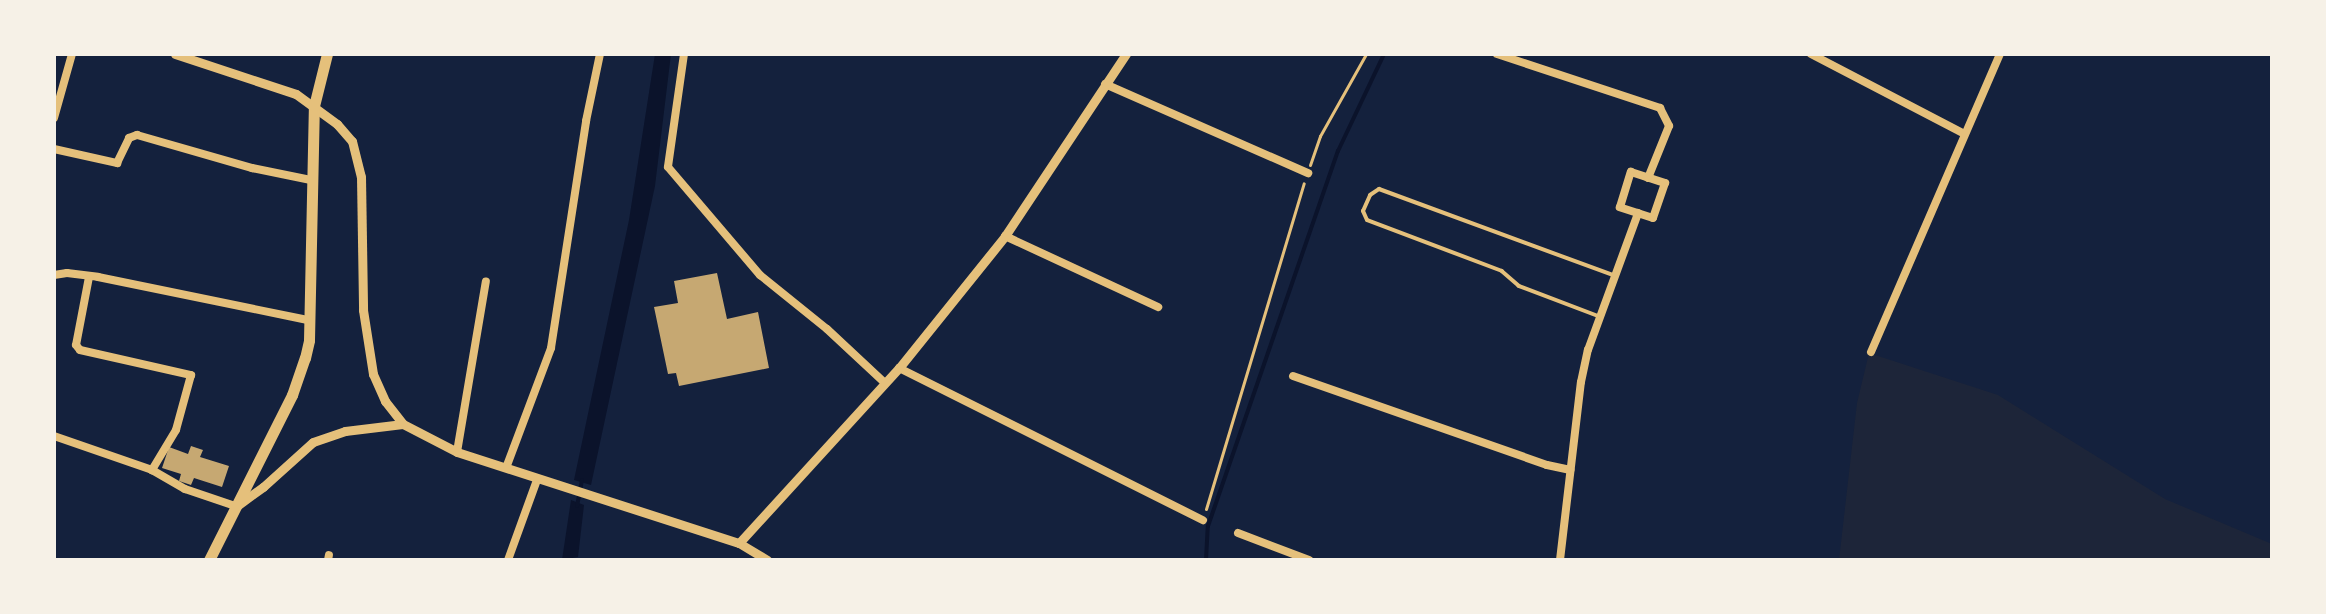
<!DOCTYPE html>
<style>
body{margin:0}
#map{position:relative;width:2326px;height:614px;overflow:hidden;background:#14213d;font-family:"Fira Sans Condensed",sans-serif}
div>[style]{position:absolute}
.green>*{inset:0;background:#1d2539}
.water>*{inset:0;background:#0b132b}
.stream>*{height:4px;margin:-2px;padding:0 2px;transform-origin:2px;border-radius:2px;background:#0b132b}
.building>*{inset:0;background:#c6a872}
.path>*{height:3px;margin:-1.5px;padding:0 1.5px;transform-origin:1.5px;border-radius:1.5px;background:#e5c07b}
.service>*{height:4px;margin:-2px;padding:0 2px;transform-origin:2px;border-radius:2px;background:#e5c07b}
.minor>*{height:8px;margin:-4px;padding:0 4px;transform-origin:4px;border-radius:4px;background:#e5c07b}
.tertiary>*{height:9px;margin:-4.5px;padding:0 4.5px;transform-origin:4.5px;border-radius:4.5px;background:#e5c07b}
.secondary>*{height:11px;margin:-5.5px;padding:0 5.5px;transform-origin:5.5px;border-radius:5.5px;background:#e5c07b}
span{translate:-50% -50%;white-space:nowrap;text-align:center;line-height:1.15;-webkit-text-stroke:6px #f6f1e7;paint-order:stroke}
.frame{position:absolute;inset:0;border:56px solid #f6f1e7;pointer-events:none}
</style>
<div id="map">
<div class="green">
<div style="clip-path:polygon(1869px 353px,1998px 395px,2165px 499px,2272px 544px,2272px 560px,1839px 560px,1857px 403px)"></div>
</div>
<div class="water">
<div style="clip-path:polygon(655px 54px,671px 54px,655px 186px,591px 485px,574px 480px,629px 220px)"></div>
<div style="clip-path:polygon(571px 500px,584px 505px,578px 557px,562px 560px)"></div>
</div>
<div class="stream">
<div style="left:577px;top:506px;width:26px;rotate:-79deg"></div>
<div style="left:1206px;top:560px;width:34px;rotate:-87deg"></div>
<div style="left:1208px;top:526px;width:397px;rotate:-70.9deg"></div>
<div style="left:1338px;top:151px;width:107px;rotate:-64.6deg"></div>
</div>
<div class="building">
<div style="clip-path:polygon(717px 273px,727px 319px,758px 312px,769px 368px,679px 386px,676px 373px,668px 374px,654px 307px,678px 303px,674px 281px)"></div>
<div style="clip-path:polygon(191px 446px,203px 450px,200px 457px,229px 466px,222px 487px,194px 478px,191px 485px,179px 481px,181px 474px,162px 468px,169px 447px,188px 454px)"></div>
</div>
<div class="path">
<div style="left:1310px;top:165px;width:31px;rotate:-71deg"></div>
<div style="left:1320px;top:136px;width:94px;rotate:-60.7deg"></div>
<div style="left:1206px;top:509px;width:340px;rotate:-73.3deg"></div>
</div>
<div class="service">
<div style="left:1598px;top:316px;width:85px;rotate:-159.2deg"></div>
<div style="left:1519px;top:286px;width:23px;rotate:-139deg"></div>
<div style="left:1502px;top:271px;width:144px;rotate:-159.3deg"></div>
<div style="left:1367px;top:220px;width:10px;rotate:-114deg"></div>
<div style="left:1363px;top:211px;width:17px;rotate:-66deg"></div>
<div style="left:1370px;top:195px;width:11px;rotate:-34deg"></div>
<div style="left:1379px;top:189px;width:249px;rotate:20.2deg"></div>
</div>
<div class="minor">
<div style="left:684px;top:54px;width:114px;rotate:98.1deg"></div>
<div style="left:668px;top:167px;width:142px;rotate:49.6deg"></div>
<div style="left:760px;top:275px;width:86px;rotate:38.9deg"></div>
<div style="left:827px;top:329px;width:79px;rotate:43deg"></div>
<div style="left:1497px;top:54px;width:172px;rotate:18.3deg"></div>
<div style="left:1660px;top:108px;width:20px;rotate:63deg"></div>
<div style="left:1669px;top:126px;width:56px;rotate:112deg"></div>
<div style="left:1811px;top:54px;width:171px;rotate:27.5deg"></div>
<div style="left:1105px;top:84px;width:222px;rotate:23.7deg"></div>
<div style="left:54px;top:118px;width:66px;rotate:-74.3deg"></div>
<div style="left:54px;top:149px;width:65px;rotate:12.5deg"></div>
<div style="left:117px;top:163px;width:28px;rotate:-64deg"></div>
<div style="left:129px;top:138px;width:9px;rotate:-21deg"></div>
<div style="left:137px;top:135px;width:120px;rotate:16deg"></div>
<div style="left:252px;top:168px;width:60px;rotate:11.5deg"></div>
<div style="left:1631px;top:172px;width:36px;rotate:18deg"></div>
<div style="left:1665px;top:183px;width:37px;rotate:109deg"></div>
<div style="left:1653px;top:218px;width:35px;rotate:-162deg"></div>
<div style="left:1620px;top:207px;width:37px;rotate:-73deg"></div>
<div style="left:1005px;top:236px;width:169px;rotate:24.9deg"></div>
<div style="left:54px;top:275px;width:13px;rotate:-9deg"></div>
<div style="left:67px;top:273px;width:31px;rotate:7deg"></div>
<div style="left:98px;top:277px;width:214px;rotate:11.6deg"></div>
<div style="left:89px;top:277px;width:69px;rotate:100.8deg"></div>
<div style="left:76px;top:345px;width:6px;rotate:51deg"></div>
<div style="left:80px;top:350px;width:114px;rotate:12.7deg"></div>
<div style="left:191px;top:375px;width:57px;rotate:105.3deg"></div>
<div style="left:176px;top:430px;width:47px;rotate:121deg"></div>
<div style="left:1871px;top:352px;width:325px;rotate:-66.6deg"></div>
<div style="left:899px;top:368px;width:340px;rotate:26.6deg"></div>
<div style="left:1293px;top:376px;width:269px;rotate:19.3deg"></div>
<div style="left:1547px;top:465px;width:24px;rotate:12deg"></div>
<div style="left:54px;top:436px;width:104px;rotate:19.1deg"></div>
<div style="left:152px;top:470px;width:38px;rotate:30deg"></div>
<div style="left:185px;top:489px;width:53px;rotate:18.8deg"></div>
<div style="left:457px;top:452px;width:173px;rotate:-80.4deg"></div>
<div style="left:506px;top:468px;width:128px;rotate:-69.4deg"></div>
<div style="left:551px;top:348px;width:230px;rotate:-81.2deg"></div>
<div style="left:586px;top:121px;width:68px;rotate:-78.2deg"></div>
<div style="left:1238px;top:533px;width:76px;rotate:20.8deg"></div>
<div style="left:328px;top:560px;width:5px;rotate:-79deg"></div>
<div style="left:508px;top:560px;width:85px;rotate:-70.1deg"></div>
<div style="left:1560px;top:560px;width:179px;rotate:-83.3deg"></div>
<div style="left:1581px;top:382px;width:33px;rotate:-78deg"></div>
<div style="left:1588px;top:350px;width:146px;rotate:-69.9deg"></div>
</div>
<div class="tertiary">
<div style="left:175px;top:54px;width:127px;rotate:18.3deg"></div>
<div style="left:296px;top:94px;width:51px;rotate:36.2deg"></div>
<div style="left:337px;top:124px;width:23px;rotate:49deg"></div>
<div style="left:352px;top:141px;width:37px;rotate:76deg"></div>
<div style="left:361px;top:177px;width:133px;rotate:89.1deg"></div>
<div style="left:363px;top:310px;width:65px;rotate:81.1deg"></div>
<div style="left:373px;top:374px;width:30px;rotate:66deg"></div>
<div style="left:385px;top:401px;width:29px;rotate:52deg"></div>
<div style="left:403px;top:424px;width:61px;rotate:27.4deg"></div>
<div style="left:457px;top:452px;width:296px;rotate:17.9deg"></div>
<div style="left:739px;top:543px;width:33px;rotate:31deg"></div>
<div style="left:238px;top:505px;width:31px;rotate:-36deg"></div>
<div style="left:263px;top:487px;width:67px;rotate:-42deg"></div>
<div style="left:313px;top:442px;width:34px;rotate:-19deg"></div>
<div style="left:345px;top:431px;width:58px;rotate:-6.9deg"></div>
<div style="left:739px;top:543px;width:237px;rotate:-47.6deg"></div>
<div style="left:899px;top:368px;width:169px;rotate:-51.2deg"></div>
<div style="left:1005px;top:236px;width:219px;rotate:-56.4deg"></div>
</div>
<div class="secondary">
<div style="left:209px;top:560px;width:185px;rotate:-63.3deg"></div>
<div style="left:292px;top:395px;width:39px;rotate:-71deg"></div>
<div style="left:305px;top:358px;width:18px;rotate:-77deg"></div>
<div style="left:309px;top:340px;width:234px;rotate:-88.8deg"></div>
<div style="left:314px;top:106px;width:54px;rotate:-76deg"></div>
</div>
<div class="frame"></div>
</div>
